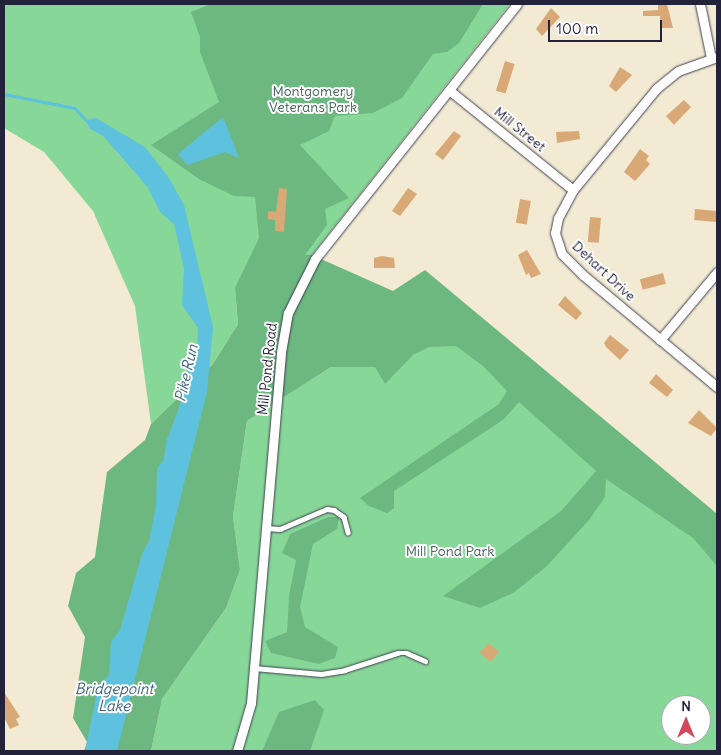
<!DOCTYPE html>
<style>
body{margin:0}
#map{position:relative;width:721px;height:755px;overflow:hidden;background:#f2ead3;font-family:Delius,sans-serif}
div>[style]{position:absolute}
.green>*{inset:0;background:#87d898}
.forest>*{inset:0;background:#6db880}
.water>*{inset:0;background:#5ec1dd}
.stream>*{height:2.5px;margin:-1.25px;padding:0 1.25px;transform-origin:1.25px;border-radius:1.25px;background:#5ec1dd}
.building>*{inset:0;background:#d8a977;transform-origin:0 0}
.roads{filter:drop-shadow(0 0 1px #414052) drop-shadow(0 0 1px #414052)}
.service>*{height:4.5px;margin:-2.25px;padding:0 2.25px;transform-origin:2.25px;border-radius:2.25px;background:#fff}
.minor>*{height:9px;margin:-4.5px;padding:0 4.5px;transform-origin:4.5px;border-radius:4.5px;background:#fff}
span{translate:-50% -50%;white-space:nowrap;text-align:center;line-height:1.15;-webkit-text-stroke:4px #fff;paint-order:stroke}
.park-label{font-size:14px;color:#45625c}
.street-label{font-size:14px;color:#22223b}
.water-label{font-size:15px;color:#3a627c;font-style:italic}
.frame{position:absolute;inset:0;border:5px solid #22223b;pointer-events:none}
.north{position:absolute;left:661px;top:695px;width:50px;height:50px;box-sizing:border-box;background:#fff;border:1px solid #a7a7b1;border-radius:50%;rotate:0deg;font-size:14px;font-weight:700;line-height:20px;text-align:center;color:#22223b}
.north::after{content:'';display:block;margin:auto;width:18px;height:22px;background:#d1495b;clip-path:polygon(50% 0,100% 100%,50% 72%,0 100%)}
.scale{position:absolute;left:548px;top:20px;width:114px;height:22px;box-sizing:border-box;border:2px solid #22223b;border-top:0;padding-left:6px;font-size:15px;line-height:18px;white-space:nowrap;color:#22223b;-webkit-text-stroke:4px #fff;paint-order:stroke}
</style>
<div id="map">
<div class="green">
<div style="clip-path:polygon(4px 4px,510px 4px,312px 255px,282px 257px,235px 288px,238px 324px,213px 364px,151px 424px,135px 306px,93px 211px,44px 152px,4px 128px)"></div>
<div style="clip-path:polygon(evenodd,470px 308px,717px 514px,717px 751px,151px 751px,162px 699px,226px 608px,240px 570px,233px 516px,247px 421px,331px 367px,375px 367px,470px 308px,671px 705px,701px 705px,701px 735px,671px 735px,671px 705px)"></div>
</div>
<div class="forest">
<div style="clip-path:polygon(211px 4px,483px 4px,459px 43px,447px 52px,433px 54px,402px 98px,373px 113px,335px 116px,329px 131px,300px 145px,349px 198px,325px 209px,327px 225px,305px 255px,312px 255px,393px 291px,425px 270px,717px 514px,717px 566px,693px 538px,606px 479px,605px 497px,589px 520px,546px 567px,513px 593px,480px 608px,443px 596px,561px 511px,596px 471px,519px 402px,503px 420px,394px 491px,394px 508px,387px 513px,369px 506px,360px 498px,499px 404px,507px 391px,483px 366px,456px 346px,429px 347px,413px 355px,385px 384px,375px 367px,331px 367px,247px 421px,233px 516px,240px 570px,226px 608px,162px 699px,151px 751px,84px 751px,87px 742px,73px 718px,85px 637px,68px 606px,76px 573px,95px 557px,107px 472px,145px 440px,151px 424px,213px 364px,238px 324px,235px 288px,259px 238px,255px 197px,234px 196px,199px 179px,151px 145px,219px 102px,200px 52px,200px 37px,191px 12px)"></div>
<div style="clip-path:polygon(328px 517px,339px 517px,337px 529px,313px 544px,300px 607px,305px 627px,338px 647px,335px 658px,319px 664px,271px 653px,265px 641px,287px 632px,289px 596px,296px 560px,282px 553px,290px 534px)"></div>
<div style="clip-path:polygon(315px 700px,324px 710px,310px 751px,262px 751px,279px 712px)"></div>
</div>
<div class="water">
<div style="clip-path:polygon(223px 117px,239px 158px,225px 152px,187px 165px,178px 154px)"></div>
<div style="clip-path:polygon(96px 118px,145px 147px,169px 178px,184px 205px,213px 327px,207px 392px,117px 751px,85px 751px,98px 687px,109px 675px,111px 642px,120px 630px,142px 554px,149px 541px,156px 506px,157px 469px,164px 459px,166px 442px,180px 405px,187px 371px,197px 356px,198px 328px,182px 305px,184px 269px,174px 224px,160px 212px,148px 188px,119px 154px,103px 136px,89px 128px,86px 120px)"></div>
</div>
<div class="stream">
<div style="left:4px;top:94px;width:72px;rotate:11.2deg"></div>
<div style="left:75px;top:108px;width:18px;rotate:47deg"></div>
</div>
<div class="building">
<div style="clip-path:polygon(658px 4px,667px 4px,673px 28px,660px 28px,660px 16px,643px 16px,643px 11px,658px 10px)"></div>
<div style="clip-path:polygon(551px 8px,560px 17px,542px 36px,536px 29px)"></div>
<div style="left:505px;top:61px;width:10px;height:31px;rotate:17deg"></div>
<div style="clip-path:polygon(620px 67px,632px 75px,616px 92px,609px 86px)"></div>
<div style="clip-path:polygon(684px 100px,691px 107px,674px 125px,666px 116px)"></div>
<div style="clip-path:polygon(454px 131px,461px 136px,443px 160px,435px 154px)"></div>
<div style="clip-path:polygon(579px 131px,580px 139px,557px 143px,556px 132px)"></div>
<div style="clip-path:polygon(640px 149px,649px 156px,646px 160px,650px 164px,635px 181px,624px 172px)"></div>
<div style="clip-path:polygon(279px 188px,287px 189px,284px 232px,275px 231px,275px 220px,268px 219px,268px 211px,276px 212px)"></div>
<div style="clip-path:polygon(408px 188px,417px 194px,400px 216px,392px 211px)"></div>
<div style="left:520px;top:199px;width:11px;height:24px;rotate:10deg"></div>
<div style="left:695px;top:209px;width:22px;height:11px;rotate:5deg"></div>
<div style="left:590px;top:217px;width:11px;height:25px;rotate:5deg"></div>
<div style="clip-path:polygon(527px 250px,541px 274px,531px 278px,529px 273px,526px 275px,518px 255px)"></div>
<div style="clip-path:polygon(382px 256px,394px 258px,395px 268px,374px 268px,374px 258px)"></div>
<div style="left:663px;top:273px;width:11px;height:24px;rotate:75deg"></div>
<div style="clip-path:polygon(565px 296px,582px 313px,576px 320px,558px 305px)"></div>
<div style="clip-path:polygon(610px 335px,629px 350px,620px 360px,606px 347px,604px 343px)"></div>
<div style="clip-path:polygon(656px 374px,673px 390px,667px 397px,649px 383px)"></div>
<div style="clip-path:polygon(699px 410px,717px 428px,711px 436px,688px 423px)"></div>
<div style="left:488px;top:643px;width:14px;height:13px;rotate:39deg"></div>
<div style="clip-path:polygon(4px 692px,20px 717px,16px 719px,19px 725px,10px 729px,4px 717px)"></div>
</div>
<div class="roads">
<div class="service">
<div style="left:266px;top:528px;width:14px;rotate:4deg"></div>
<div style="left:280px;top:529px;width:51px;rotate:-23.1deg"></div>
<div style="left:327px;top:509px;width:7px;rotate:8deg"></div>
<div style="left:334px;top:510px;width:12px;rotate:35deg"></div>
<div style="left:344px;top:517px;width:16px;rotate:75deg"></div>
<div style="left:254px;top:668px;width:67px;rotate:5.1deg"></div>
<div style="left:321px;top:674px;width:24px;rotate:-9deg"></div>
<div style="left:345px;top:670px;width:56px;rotate:-17.8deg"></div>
<div style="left:398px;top:653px;width:9px"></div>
<div style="left:407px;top:653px;width:20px;rotate:24deg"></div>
</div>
<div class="minor">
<div style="left:700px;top:4px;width:55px;rotate:78.5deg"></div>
<div style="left:717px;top:57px;width:41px;rotate:160.3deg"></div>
<div style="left:678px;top:71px;width:28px;rotate:141deg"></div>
<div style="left:656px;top:89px;width:131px;rotate:129.4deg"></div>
<div style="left:573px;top:190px;width:32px;rotate:118deg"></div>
<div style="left:558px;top:218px;width:15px;rotate:101deg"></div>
<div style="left:555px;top:233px;width:22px;rotate:72deg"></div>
<div style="left:562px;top:254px;width:30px;rotate:45deg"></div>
<div style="left:583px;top:275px;width:175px;rotate:39.9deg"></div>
<div style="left:449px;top:90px;width:159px;rotate:38.9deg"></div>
<div style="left:660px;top:340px;width:89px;rotate:-50deg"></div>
<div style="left:237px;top:751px;width:50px;rotate:-73.7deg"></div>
<div style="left:251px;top:703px;width:352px;rotate:-85.1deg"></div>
<div style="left:281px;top:352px;width:40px;rotate:-80deg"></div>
<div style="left:288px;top:313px;width:60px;rotate:-63.4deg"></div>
<div style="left:315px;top:259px;width:325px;rotate:-51.6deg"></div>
</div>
</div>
<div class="park-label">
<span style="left:313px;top:99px">Montgomery<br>Veterans Park</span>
<span style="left:450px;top:551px">Mill Pond Park</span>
</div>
<div class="street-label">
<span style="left:520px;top:129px;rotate:39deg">Mill Street</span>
<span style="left:604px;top:271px;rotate:43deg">Dehart Drive</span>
<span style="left:267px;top:369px;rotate:-84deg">Mill Pond Road</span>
</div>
<div class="water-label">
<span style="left:186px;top:373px;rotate:-77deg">Pike Run</span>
<span style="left:114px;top:697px">Bridgepoint<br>Lake</span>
</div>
<div class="frame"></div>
<div class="north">N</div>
<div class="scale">100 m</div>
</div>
